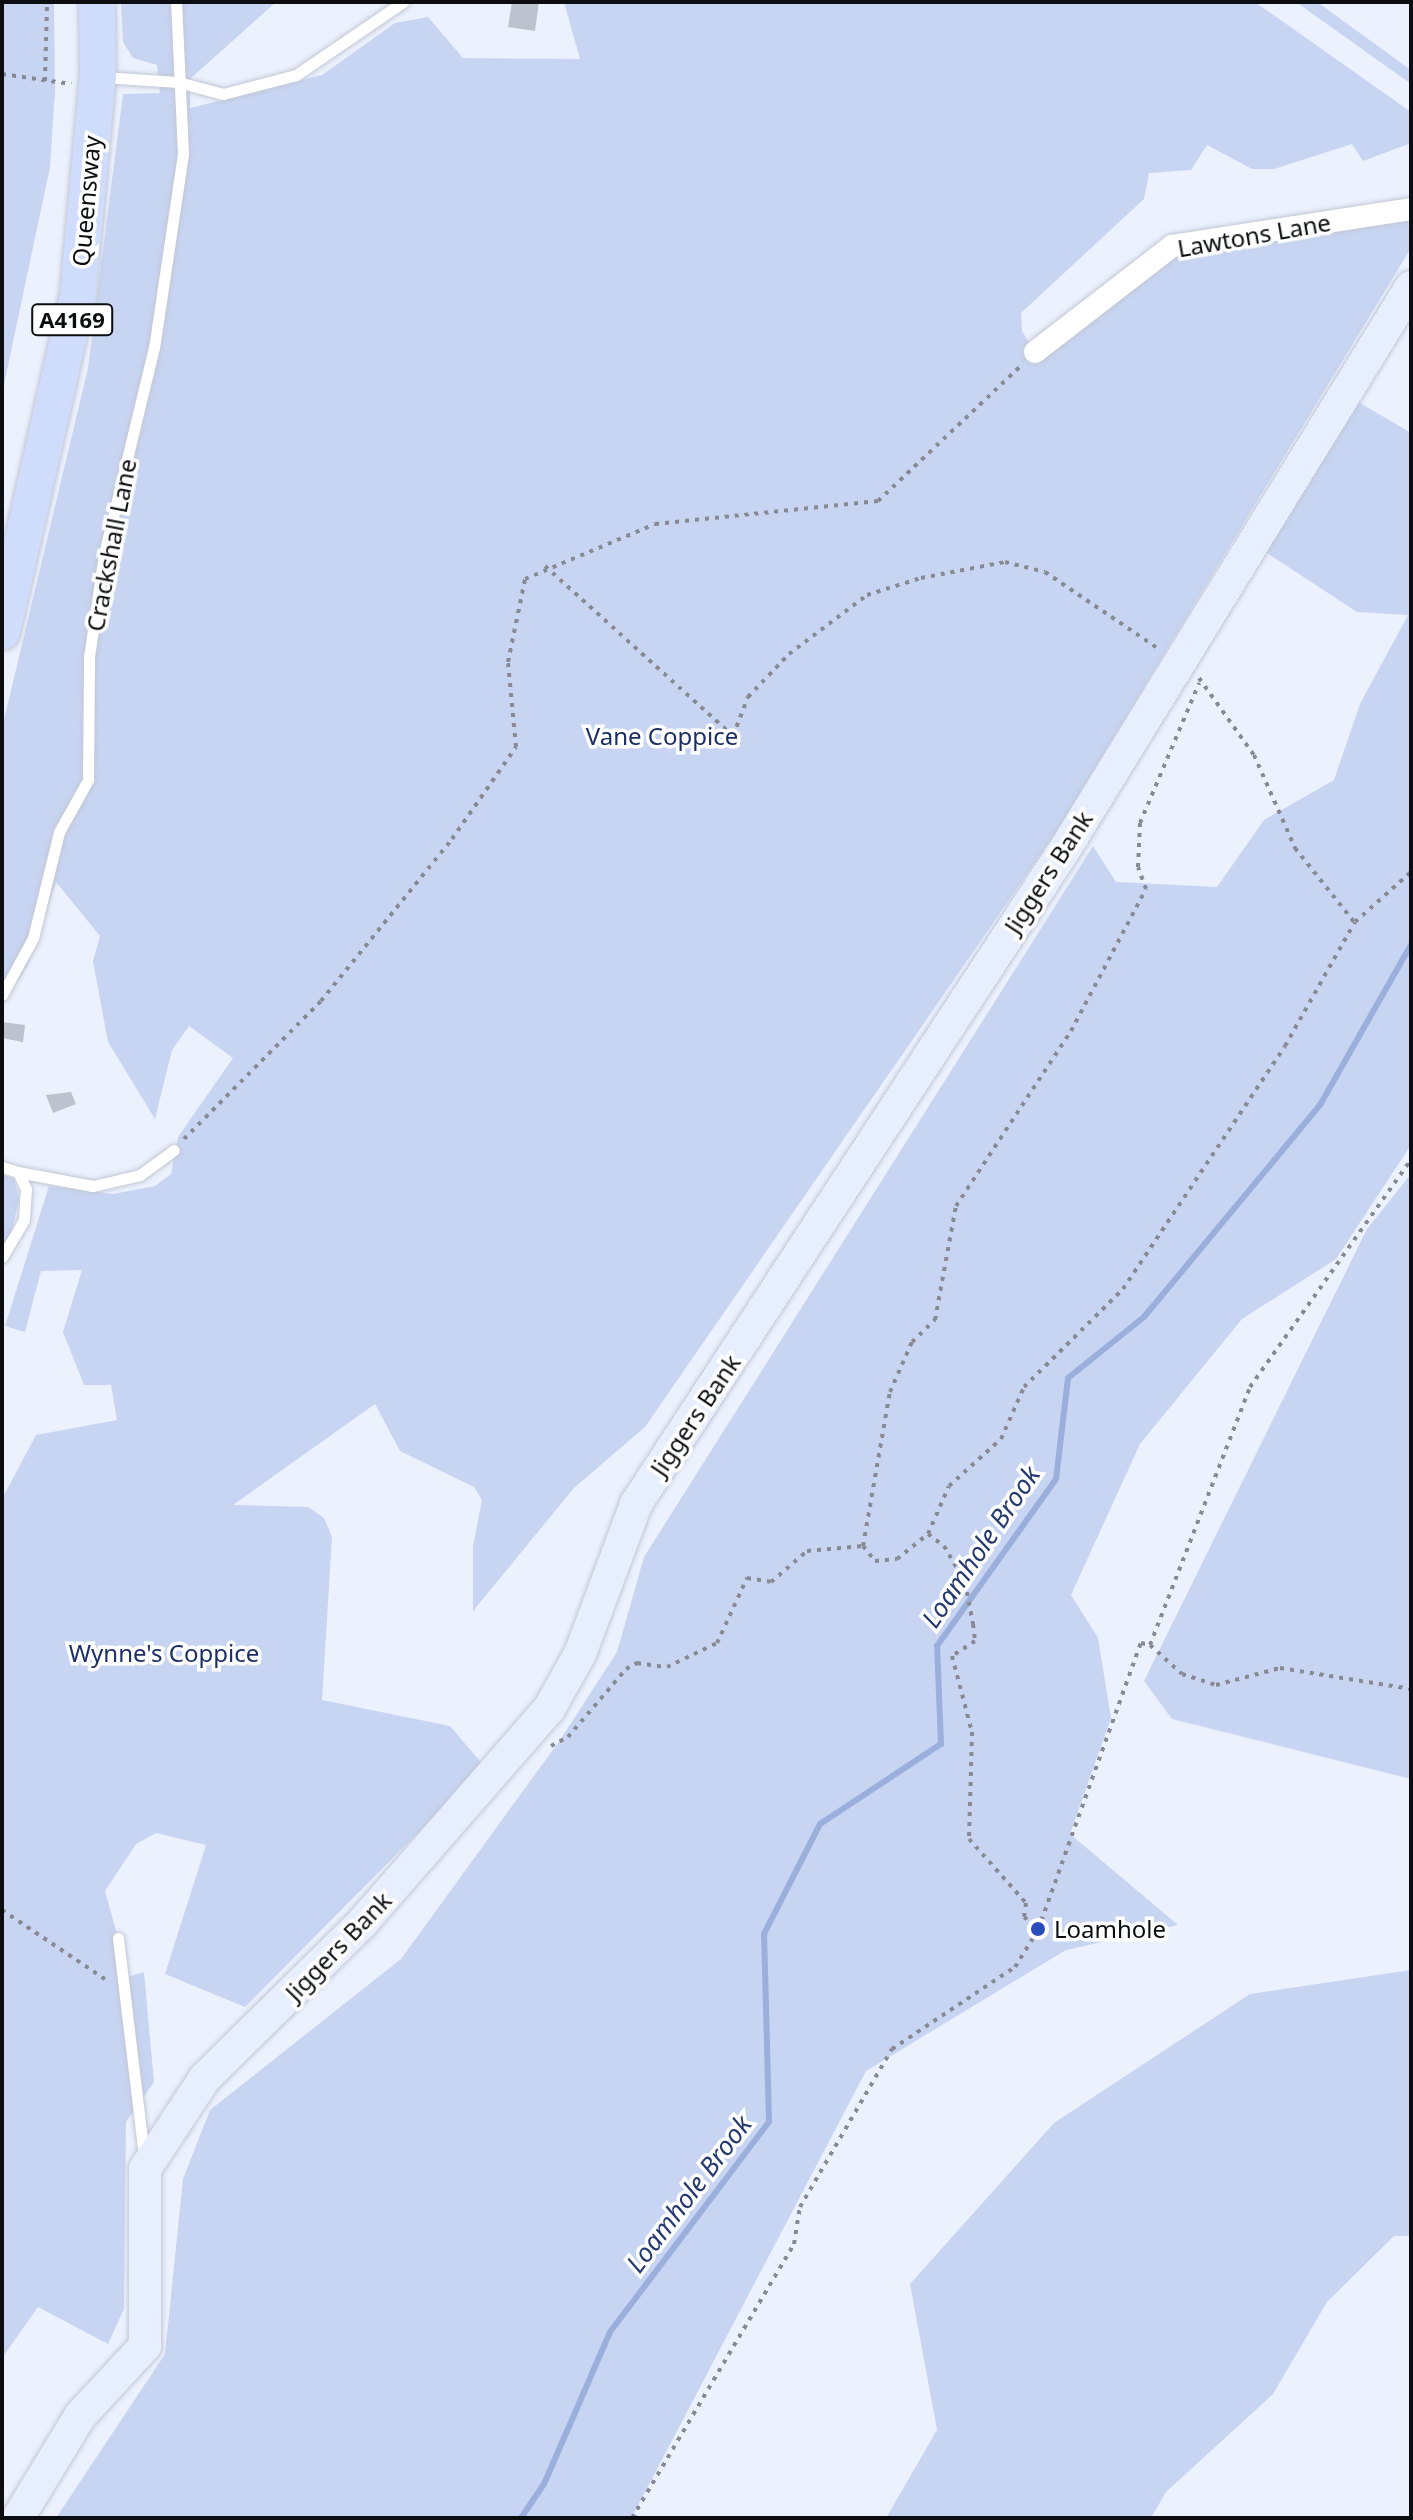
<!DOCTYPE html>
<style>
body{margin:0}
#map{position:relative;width:1413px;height:2520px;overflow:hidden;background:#ecf1fe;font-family:"Noto Sans",sans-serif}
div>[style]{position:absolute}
.green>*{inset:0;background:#c7d5f3}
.stream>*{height:6px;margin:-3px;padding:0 3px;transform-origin:3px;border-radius:3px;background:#9bafdc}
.building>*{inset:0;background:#bcc2ce}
.path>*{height:4px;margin-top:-2px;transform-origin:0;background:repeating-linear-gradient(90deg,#878a93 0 4px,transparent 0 10px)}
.roads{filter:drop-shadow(0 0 2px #c2c7d4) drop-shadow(0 0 2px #c2c7d4)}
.lane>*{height:11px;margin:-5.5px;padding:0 5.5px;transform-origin:5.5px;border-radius:5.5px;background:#fff}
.street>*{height:22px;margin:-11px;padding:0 11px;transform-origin:11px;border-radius:11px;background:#fff}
.secondary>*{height:32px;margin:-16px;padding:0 16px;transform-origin:16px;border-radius:16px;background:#e7eefd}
.primary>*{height:36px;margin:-18px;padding:0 18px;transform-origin:18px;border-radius:18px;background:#cfdcfb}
.dots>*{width:22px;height:22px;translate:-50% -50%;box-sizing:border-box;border:4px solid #fff;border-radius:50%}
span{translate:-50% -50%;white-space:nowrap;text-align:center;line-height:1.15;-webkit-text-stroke:7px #fff;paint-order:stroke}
.shield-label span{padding:2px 6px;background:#fff;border:2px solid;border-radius:6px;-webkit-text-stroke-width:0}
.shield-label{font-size:22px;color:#0c0d11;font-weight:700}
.street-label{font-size:24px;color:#0c0d11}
.park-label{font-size:24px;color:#1b2e65}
.poi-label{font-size:24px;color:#0c0d11}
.left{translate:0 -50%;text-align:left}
.water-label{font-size:26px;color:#253a71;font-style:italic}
.frame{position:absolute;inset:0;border:4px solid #0c0d11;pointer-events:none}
</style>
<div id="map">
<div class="green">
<div style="clip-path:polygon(2px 2px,54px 2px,55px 90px,50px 167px,2px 394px)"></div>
<div style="clip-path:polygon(121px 2px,276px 2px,190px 79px,190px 108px,322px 75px,395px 23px,428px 17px,463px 58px,580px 59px,564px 2px,1255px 2px,1411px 112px,1411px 143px,1363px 161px,1352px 144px,1274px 169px,1252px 169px,1207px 145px,1191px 170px,1149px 173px,1144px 199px,1021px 313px,1022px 331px,1039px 359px,1172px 253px,1408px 220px,1411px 248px,1056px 832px,645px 1427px,574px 1488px,473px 1611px,473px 1546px,482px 1500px,474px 1487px,400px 1451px,375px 1404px,233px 1505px,308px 1507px,324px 1518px,332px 1537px,322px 1700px,450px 1726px,484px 1766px,245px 2007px,165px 1974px,206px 1845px,156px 1833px,136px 1844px,105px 1891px,121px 1949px,120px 1979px,144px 1972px,154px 2082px,126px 2122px,124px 2309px,108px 2344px,38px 2307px,2px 2358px,2px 1499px,36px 1435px,117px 1420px,111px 1385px,84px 1385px,63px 1332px,82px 1270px,41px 1271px,25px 1332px,5px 1326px,49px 1186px,113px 1194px,155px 1186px,171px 1174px,178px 1137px,233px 1058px,189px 1026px,172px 1050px,155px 1119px,108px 1042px,93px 961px,100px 936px,56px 882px,28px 965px,2px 1005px,2px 728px,88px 368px,123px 94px,160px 93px,157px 65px,133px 58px,123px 42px)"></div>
<div style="clip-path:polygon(1296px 2px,1317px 2px,1411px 70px,1411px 84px)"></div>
<div style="clip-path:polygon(1355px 400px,1411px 433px,1411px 1145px,1336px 1259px,1242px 1319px,1140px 1444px,1071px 1595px,1098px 1638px,1111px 1718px,1070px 1834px,1178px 1925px,1066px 1950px,866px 2071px,634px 2513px,642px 2518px,56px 2518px,165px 2354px,183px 2179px,210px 2110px,401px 1959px,560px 1740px,617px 1652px,644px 1557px,1093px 846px,1116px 882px,1217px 887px,1264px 820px,1334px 780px,1360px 704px,1408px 615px,1357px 612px,1261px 549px)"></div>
<div style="clip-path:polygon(2px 1174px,14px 1179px,19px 1198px,11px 1237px,2px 1245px)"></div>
<div style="clip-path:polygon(1411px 1174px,1411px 1779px,1172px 1719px,1144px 1681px,1367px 1229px)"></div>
<div style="clip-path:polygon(1411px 1970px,1411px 2236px,1394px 2236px,1327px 2302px,1273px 2394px,1166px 2492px,1151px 2518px,886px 2518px,937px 2430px,910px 2284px,1054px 2123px,1250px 1994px)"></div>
</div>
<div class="stream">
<div style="left:521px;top:2518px;width:41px;rotate:-55.9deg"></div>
<div style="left:544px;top:2484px;width:166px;rotate:-66.5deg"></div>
<div style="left:610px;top:2332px;width:263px;rotate:-52.9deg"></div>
<div style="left:769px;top:2122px;width:188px;rotate:-91.5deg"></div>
<div style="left:764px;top:1934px;width:123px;rotate:-63deg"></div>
<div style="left:820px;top:1824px;width:145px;rotate:-33.5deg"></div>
<div style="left:941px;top:1744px;width:98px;rotate:-92.3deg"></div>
<div style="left:937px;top:1646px;width:205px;rotate:-54.5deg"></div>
<div style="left:1056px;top:1479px;width:102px;rotate:-83.2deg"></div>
<div style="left:1068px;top:1378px;width:97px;rotate:-38.8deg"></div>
<div style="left:1144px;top:1317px;width:276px;rotate:-50.3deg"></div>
<div style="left:1320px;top:1105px;width:184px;rotate:-60.4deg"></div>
</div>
<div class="building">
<div style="clip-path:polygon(512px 2px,539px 2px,535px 31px,508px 27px)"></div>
<div style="clip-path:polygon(2px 1022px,25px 1025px,23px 1042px,2px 1038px)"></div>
<div style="clip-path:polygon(71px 1092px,76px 1104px,53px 1113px,46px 1095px)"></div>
</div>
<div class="path">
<div style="left:2px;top:74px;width:70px;rotate:8.2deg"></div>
<div style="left:45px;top:81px;width:79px;rotate:-88.5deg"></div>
<div style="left:545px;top:566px;width:253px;rotate:42.1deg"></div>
<div style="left:733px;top:736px;width:42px;rotate:-69deg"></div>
<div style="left:748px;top:697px;width:59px;rotate:-46.4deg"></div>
<div style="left:789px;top:654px;width:98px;rotate:-37.1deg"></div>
<div style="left:867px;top:595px;width:57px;rotate:-17.5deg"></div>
<div style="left:921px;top:578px;width:86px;rotate:-10.8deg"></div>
<div style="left:1005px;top:562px;width:41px;rotate:14deg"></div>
<div style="left:1045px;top:572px;width:139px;rotate:34.1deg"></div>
<div style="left:1199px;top:678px;width:95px;rotate:54.5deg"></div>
<div style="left:1254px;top:755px;width:102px;rotate:66.2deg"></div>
<div style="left:1295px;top:848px;width:95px;rotate:51.4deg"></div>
<div style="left:184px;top:1139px;width:194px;rotate:-45.2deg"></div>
<div style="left:321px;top:1001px;width:208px;rotate:-51deg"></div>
<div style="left:452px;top:839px;width:112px;rotate:-55.2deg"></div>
<div style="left:516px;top:747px;width:85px;rotate:-95.4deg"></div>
<div style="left:508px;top:662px;width:85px;rotate:-78.4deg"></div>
<div style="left:525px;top:579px;width:141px;rotate:-22.9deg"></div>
<div style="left:655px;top:524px;width:224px;rotate:-5.9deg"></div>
<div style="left:878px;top:501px;width:199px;rotate:-43.4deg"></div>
<div style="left:928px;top:1534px;width:20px;rotate:37deg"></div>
<div style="left:944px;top:1546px;width:42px;rotate:59.7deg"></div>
<div style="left:965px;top:1582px;width:43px;rotate:79.2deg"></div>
<div style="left:973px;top:1624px;width:17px;rotate:83deg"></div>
<div style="left:975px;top:1641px;width:27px;rotate:147deg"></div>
<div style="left:952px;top:1656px;width:79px;rotate:75.3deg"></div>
<div style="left:972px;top:1732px;width:107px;rotate:91.6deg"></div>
<div style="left:969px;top:1839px;width:86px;rotate:48.3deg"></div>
<div style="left:1026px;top:1903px;width:14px;rotate:98deg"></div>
<div style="left:1024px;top:1917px;width:18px;rotate:38deg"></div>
<div style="left:863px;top:1546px;width:156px;rotate:-80.1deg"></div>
<div style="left:890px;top:1392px;width:55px;rotate:-66.3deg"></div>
<div style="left:912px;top:1342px;width:32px;rotate:-44deg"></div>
<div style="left:935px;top:1320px;width:116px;rotate:-79.6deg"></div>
<div style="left:956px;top:1206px;width:209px;rotate:-56.7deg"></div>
<div style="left:1071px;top:1031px;width:161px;rotate:-62.2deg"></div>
<div style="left:1146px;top:889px;width:23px;rotate:-110deg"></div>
<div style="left:1138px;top:867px;width:44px;rotate:-87.4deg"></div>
<div style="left:1140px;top:823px;width:152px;rotate:-67.1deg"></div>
<div style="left:1150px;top:1645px;width:43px;rotate:42.2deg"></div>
<div style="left:1182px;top:1674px;width:36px;rotate:18deg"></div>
<div style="left:1216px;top:1685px;width:66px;rotate:-14.9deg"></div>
<div style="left:1280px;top:1668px;width:133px;rotate:9.1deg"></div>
<div style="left:551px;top:1746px;width:19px;rotate:-28deg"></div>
<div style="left:568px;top:1737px;width:89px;rotate:-49.5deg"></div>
<div style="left:626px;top:1669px;width:13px;rotate:-29deg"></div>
<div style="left:637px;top:1663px;width:30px;rotate:8deg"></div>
<div style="left:667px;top:1667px;width:55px;rotate:-25.6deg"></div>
<div style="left:717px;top:1643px;width:72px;rotate:-65.2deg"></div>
<div style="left:747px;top:1578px;width:24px;rotate:9deg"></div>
<div style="left:771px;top:1582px;width:48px;rotate:-40.7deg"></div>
<div style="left:807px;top:1551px;width:56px;rotate:-5.1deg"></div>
<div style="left:863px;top:1546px;width:19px;rotate:51deg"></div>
<div style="left:875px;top:1561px;width:22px;rotate:-5deg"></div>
<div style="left:897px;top:1559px;width:40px;rotate:-39deg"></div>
<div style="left:928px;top:1534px;width:52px;rotate:-66.4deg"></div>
<div style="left:949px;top:1486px;width:70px;rotate:-42.1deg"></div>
<div style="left:1001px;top:1439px;width:57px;rotate:-66.1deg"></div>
<div style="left:1024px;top:1387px;width:139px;rotate:-44.7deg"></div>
<div style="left:1123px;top:1289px;width:292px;rotate:-56.3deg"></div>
<div style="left:1285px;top:1046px;width:142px;rotate:-60.6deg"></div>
<div style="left:1355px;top:922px;width:75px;rotate:-41.8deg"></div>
<div style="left:2px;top:1910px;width:129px;rotate:33.9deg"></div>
<div style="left:632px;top:2518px;width:318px;rotate:-59.4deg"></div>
<div style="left:794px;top:2244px;width:37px;rotate:-81deg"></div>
<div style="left:800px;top:2207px;width:183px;rotate:-59.8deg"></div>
<div style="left:892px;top:2049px;width:148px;rotate:-33.7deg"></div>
<div style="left:1015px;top:1967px;width:44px;rotate:-58.1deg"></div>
<div style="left:1038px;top:1930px;width:305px;rotate:-70.3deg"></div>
<div style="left:1141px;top:1643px;width:9px;rotate:13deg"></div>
<div style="left:1150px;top:1645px;width:277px;rotate:-68.8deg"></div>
<div style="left:1250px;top:1387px;width:278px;rotate:-54.7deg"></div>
</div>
<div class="roads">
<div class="lane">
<div style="left:103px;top:77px;width:75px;rotate:3.8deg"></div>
<div style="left:178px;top:82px;width:47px;rotate:14.9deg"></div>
<div style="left:223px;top:94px;width:75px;rotate:-14.6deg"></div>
<div style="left:296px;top:75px;width:130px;rotate:-34.3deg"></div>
<div style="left:2px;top:995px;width:65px;rotate:-61.5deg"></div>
<div style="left:33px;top:938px;width:109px;rotate:-76.2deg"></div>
<div style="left:59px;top:832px;width:60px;rotate:-60.9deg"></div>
<div style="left:88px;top:780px;width:123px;rotate:-89.5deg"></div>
<div style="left:89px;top:657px;width:104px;rotate:-81.7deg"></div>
<div style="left:104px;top:554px;width:212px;rotate:-76.4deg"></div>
<div style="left:154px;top:348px;width:196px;rotate:-81.5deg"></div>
<div style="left:183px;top:154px;width:152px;rotate:-92.6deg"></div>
<div style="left:2px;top:1167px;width:17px;rotate:17deg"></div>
<div style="left:18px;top:1172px;width:19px;rotate:65deg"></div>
<div style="left:26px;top:1189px;width:31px;rotate:94deg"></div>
<div style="left:24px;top:1220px;width:43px;rotate:120.7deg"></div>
<div style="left:18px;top:1172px;width:76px;rotate:10.6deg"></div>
<div style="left:93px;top:1186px;width:48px;rotate:-13.2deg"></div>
<div style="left:140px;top:1175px;width:42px;rotate:-36.3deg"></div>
<div style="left:118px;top:1938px;width:221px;rotate:83.2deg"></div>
</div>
<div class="street">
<div style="left:1035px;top:352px;width:173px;rotate:-37.7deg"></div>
<div style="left:1172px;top:246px;width:242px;rotate:-8.8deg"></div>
</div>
<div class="secondary">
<div style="left:18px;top:2518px;width:119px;rotate:-58.7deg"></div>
<div style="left:80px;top:2416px;width:96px;rotate:-47.1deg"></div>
<div style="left:145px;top:2346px;width:177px;rotate:-90deg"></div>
<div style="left:145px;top:2169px;width:109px;rotate:-56.6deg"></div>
<div style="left:205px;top:2078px;width:222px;rotate:-44.6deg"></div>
<div style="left:363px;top:1922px;width:283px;rotate:-48.9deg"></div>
<div style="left:549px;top:1709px;width:63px;rotate:-60.6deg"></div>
<div style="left:580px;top:1654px;width:160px;rotate:-69.5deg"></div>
<div style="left:636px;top:1504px;width:783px;rotate:-56.78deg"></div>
<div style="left:1065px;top:849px;width:660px;rotate:-58.38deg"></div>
</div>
<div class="primary">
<div style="left:2px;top:632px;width:346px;rotate:-77.3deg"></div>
<div style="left:78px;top:294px;width:219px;rotate:-84.8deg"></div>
<div style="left:98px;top:76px;width:74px;rotate:-90.8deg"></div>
</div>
</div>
<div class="dots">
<div style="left:1038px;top:1929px;background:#2b4dbc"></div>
</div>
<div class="shield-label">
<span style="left:72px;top:320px">A4169</span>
</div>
<div class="street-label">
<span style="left:86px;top:201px;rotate:-85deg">Queensway</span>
<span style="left:1254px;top:235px;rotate:-10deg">Lawtons Lane</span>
<span style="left:111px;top:545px;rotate:-79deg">Crackshall Lane</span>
<span style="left:1048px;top:872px;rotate:-57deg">Jiggers Bank</span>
<span style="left:695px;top:1415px;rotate:-56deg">Jiggers Bank</span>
<span style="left:338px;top:1946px;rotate:-46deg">Jiggers Bank</span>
</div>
<div class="park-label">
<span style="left:662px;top:736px">Vane Coppice</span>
<span style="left:164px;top:1653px">Wynne's Coppice</span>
</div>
<div class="poi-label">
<span class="left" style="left:1054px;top:1929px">Loamhole</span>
</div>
<div class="water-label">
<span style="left:981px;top:1547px;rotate:-56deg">Loamhole Brook</span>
<span style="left:689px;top:2194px;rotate:-53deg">Loamhole Brook</span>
</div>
<div class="frame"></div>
</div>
